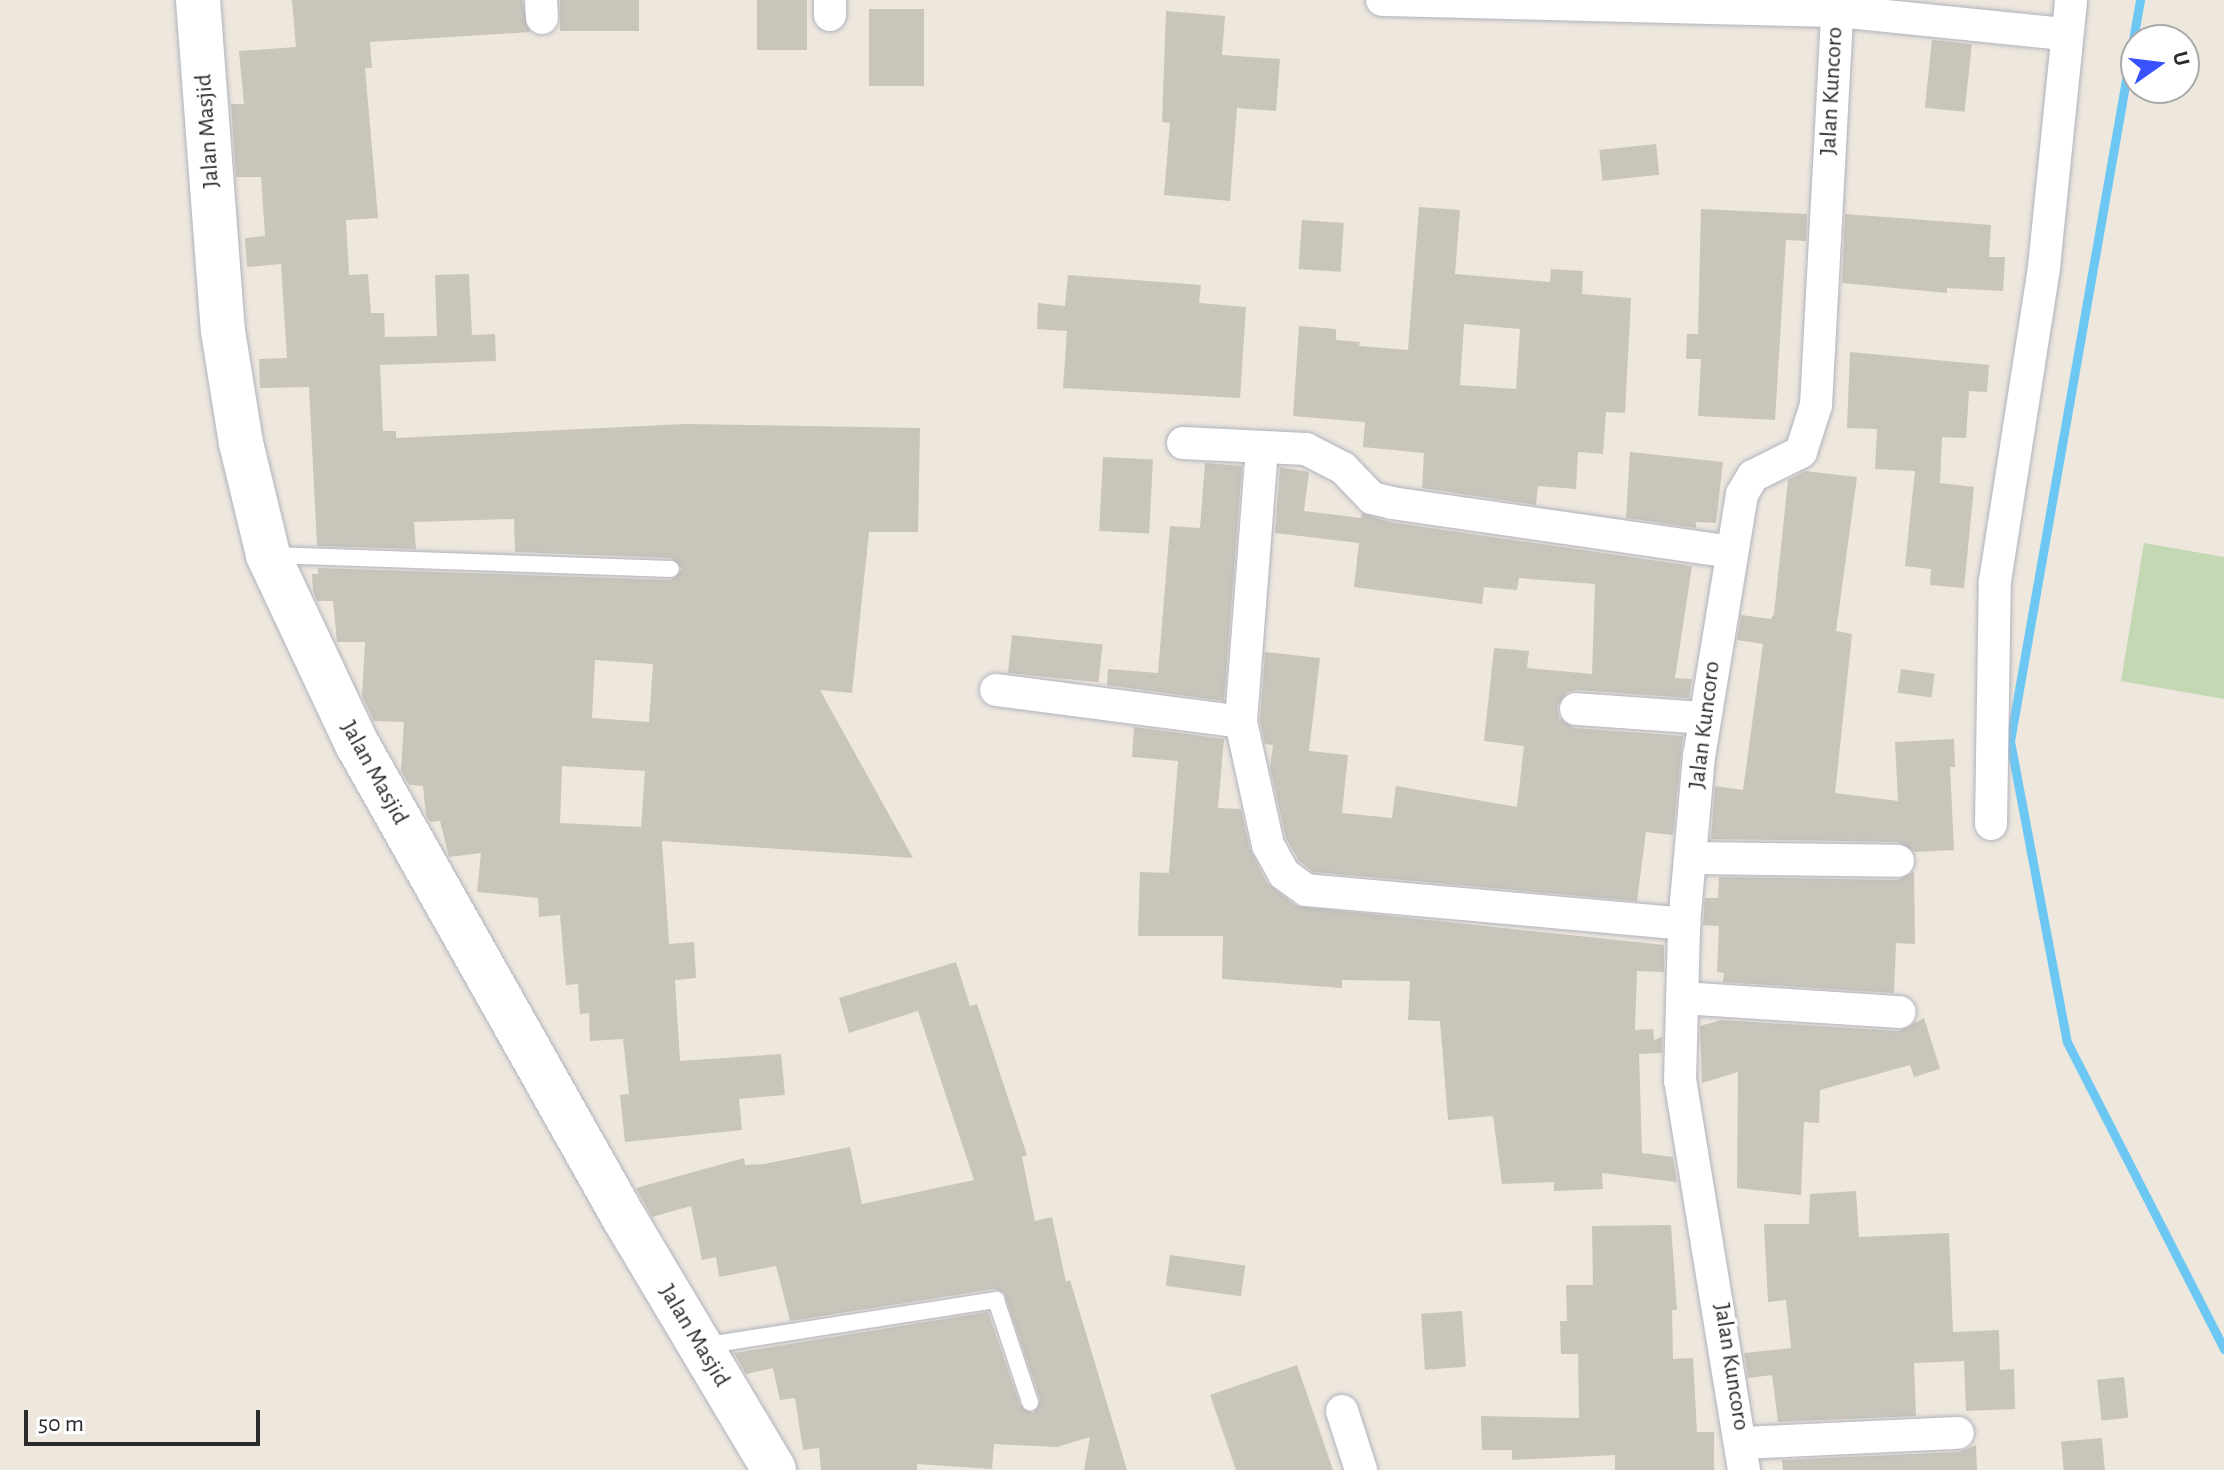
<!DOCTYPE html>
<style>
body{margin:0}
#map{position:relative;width:2224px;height:1470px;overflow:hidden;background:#ede7dd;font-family:"Alegreya Sans",sans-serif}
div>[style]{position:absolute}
.cemetery>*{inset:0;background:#c3d8b3}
.stream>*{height:9px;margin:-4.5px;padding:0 4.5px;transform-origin:4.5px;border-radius:4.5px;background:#6cc8f3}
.building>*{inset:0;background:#c9c5bb;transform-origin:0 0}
.roads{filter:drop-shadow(0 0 2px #b1b2bf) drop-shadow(0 0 2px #b1b2bf)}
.lane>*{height:16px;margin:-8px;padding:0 8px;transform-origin:8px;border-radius:8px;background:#fff}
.street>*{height:32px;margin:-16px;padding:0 16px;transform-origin:16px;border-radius:16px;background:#fff}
.secondary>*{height:44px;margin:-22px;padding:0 22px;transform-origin:22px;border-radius:22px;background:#fff}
span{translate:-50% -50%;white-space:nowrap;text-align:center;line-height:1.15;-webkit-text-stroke:6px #fff;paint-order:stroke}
.street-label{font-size:24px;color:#2b2b2b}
.north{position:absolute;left:2120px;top:24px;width:80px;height:80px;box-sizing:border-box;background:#fff;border:2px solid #aaa;border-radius:50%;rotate:76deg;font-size:22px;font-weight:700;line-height:32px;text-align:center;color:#2b2b2b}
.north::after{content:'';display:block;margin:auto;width:28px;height:36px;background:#3852ff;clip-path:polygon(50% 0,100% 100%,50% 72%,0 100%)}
.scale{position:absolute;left:24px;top:1410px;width:236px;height:36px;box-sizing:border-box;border:4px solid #2b2b2b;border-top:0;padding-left:10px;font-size:24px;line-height:28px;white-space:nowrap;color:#2b2b2b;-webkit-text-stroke:6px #fff;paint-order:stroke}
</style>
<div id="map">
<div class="cemetery">
<div style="clip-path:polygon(2144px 543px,2224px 557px,2224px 699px,2121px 681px)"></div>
</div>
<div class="stream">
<div style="left:2140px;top:0;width:752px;rotate:99.95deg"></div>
<div style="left:2010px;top:741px;width:306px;rotate:79.3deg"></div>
<div style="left:2067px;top:1042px;width:345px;rotate:62.9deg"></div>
</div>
<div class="building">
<div style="clip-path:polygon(evenodd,292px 0,522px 0,530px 32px,370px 42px,372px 68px,365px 68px,378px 218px,346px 220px,349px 275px,368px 274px,371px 313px,384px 313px,385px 337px,437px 336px,435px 275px,469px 274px,472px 335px,495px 334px,496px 361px,380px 365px,383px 431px,396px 431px,396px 438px,686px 424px,920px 428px,918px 532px,869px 532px,852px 693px,820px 690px,913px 858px,662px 841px,669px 944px,694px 942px,696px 978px,675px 980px,680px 1061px,781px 1054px,785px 1095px,739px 1099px,742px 1130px,625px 1142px,620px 1095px,629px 1094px,623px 1039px,590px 1041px,589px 1013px,580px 1014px,578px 984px,566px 985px,560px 915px,539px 917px,538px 898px,477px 892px,481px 853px,449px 857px,440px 821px,430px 822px,426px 815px,423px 786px,409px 785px,401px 771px,404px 722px,374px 721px,362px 696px,365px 642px,337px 642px,333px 601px,317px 601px,313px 591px,312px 574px,318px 574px,318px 568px,671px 580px,682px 569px,671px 558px,515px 552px,514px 519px,414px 522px,416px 549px,317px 546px,309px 387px,260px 388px,259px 359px,287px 358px,281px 264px,247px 267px,245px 238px,265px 236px,261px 177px,236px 177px,231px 104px,244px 104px,239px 51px,296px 47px,292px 0,595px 660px,653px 664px,649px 722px,592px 718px,595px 660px,292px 0,562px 766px,645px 771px,641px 827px,560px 823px,562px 766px)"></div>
<div style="left:560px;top:0;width:79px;height:31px"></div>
<div style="left:757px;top:0;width:50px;height:50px"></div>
<div style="left:869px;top:9px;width:55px;height:77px"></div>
<div style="clip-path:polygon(1166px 11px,1225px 16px,1222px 55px,1280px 59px,1276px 111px,1237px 108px,1230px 201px,1164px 195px,1170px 123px,1162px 122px)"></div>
<div style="left:1932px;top:40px;width:40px;height:68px;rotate:6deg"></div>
<div style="left:1656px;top:144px;width:31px;height:57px;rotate:84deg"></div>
<div style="clip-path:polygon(evenodd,1419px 207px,1460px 210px,1455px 274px,1550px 282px,1551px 269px,1583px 271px,1582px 294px,1631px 298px,1625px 413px,1606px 412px,1603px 454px,1578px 452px,1576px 489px,1538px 486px,1536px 505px,1422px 488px,1424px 453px,1363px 447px,1365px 422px,1293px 416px,1299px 326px,1336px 329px,1336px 340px,1360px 342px,1359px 346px,1408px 350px,1419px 207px,1464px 324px,1520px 329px,1516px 389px,1460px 385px,1464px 324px)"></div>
<div style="clip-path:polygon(1701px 209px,1807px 214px,1806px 241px,1786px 240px,1775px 420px,1698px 416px,1701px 359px,1686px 359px,1687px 334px,1698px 334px)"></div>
<div style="clip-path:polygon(1845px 214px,1991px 225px,1989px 257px,2005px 257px,2003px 291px,1947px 288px,1947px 293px,1842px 283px)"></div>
<div style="left:1302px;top:220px;width:42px;height:49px;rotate:4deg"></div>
<div style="clip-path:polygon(1068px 275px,1201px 285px,1199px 303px,1246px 307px,1240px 398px,1063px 388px,1067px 331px,1037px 329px,1038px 303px,1065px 306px)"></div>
<div style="clip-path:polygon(1850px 352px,1989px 365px,1987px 392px,1969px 391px,1966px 438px,1942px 437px,1940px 483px,1974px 487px,1964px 588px,1930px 585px,1931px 569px,1905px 566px,1915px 471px,1875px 469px,1877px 429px,1847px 428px)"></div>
<div style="clip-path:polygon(1630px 452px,1723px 462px,1716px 523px,1696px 522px,1696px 528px,1626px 518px)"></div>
<div style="left:1103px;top:457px;width:50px;height:74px;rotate:3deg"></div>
<div style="clip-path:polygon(1205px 463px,1242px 466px,1224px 701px,1107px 685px,1108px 669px,1158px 673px,1170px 526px,1200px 528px)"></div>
<div style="clip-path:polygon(1280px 467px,1309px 472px,1304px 511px,1361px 518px,1362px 513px,1389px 522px,1692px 566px,1675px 678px,1692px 679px,1689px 698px,1577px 690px,1567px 692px,1557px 707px,1559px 718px,1574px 728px,1683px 736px,1673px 835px,1646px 832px,1637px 901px,1313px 872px,1299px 861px,1286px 838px,1270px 767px,1273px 745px,1265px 744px,1260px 721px,1265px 652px,1320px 658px,1309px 751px,1348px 755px,1342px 813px,1392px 818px,1396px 786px,1517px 807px,1524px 746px,1484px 741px,1494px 648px,1529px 651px,1527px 668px,1592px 674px,1595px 584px,1519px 578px,1517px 590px,1484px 587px,1482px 604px,1354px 587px,1359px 543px,1275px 533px)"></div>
<div style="clip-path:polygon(1805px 471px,1857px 477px,1836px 631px,1852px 634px,1835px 793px,1898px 801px,1895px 742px,1954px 739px,1955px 767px,1950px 767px,1954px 850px,1915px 852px,1898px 842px,1711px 839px,1715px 786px,1743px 790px,1763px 644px,1737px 640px,1741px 615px,1771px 619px,1774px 614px,1788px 480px)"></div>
<div style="left:1012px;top:635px;width:91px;height:38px;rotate:6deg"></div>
<div style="left:1901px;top:669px;width:34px;height:24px;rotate:8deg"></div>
<div style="clip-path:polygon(1134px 727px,1224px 739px,1218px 808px,1241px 809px,1250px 849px,1267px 883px,1296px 906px,1664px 945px,1664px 972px,1637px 971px,1635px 1030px,1653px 1029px,1654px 1040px,1662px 1037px,1662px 1053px,1639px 1054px,1642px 1153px,1673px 1157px,1677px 1182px,1602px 1173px,1603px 1189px,1554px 1191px,1554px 1182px,1502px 1184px,1493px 1116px,1448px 1120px,1440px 1021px,1408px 1020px,1410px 981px,1342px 980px,1342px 988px,1222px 979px,1223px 936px,1138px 936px,1140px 872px,1169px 873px,1178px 761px,1132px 757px)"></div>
<div style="clip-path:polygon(1914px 872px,1915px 944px,1896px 943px,1894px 993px,1723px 982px,1724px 973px,1717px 972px,1719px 926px,1703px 925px,1705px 898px,1718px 898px,1719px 877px,1898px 880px)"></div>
<div style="clip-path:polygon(956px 962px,970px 1006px,977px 1004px,1027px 1155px,1022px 1157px,1035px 1221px,1052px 1217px,1066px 1282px,1070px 1280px,1127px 1470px,1084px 1470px,1090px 1437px,1057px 1447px,994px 1444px,992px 1469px,917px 1464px,917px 1470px,821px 1470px,819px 1448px,803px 1450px,795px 1398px,780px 1400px,773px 1368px,746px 1374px,734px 1353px,988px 1312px,1020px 1405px,1033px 1413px,1040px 1399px,1004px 1293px,994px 1289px,790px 1321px,776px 1266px,719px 1277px,716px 1257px,702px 1260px,691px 1206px,652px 1217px,636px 1188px,744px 1158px,745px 1165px,764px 1164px,850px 1147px,862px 1204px,974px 1180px,918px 1011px,849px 1033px,839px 998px)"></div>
<div style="clip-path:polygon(1924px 1018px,1940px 1069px,1914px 1077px,1910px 1065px,1820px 1090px,1819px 1123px,1804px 1122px,1801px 1195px,1737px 1188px,1738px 1072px,1702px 1083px,1700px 1026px,1721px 1020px,1899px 1031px)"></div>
<div style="clip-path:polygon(1856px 1191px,1859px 1237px,1949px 1233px,1953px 1332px,1999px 1330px,2000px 1370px,2014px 1369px,2015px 1409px,1966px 1411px,1964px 1361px,1914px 1363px,1916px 1416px,1778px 1422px,1772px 1375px,1748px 1378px,1744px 1353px,1791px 1348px,1786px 1300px,1768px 1302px,1764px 1224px,1809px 1224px,1810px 1194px)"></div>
<div style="clip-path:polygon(1671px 1225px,1677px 1310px,1672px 1310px,1673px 1359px,1693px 1358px,1697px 1432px,1714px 1432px,1714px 1470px,1615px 1470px,1615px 1455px,1512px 1460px,1512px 1450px,1482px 1450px,1481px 1416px,1579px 1418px,1578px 1354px,1561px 1354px,1560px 1321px,1567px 1321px,1566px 1285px,1593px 1285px,1592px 1226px)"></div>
<div style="left:1170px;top:1255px;width:76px;height:31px;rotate:8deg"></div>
<div style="left:1462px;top:1311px;width:56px;height:41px;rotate:86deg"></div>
<div style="clip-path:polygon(1297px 1365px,1333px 1470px,1236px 1470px,1210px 1395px)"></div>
<div style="left:2124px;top:1377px;width:41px;height:27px;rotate:84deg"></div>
<div style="left:2102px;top:1438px;width:32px;height:41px;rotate:85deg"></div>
<div style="clip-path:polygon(1976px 1445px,1977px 1470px,1783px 1470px,1782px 1460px,1959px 1452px)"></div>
</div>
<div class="roads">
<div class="lane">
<div style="left:273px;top:555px;width:398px;rotate:2deg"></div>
<div style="left:702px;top:1346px;width:298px;rotate:-8.9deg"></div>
<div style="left:996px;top:1300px;width:108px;rotate:71.6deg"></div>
</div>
<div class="street">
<div style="left:541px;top:0;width:18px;rotate:87deg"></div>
<div style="left:830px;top:0;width:15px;rotate:90deg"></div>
<div style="left:1382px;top:0;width:455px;rotate:1.4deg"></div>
<div style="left:1837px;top:11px;width:229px;rotate:5.8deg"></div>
<div style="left:1183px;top:443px;width:123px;rotate:2.8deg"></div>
<div style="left:1306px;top:449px;width:42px;rotate:27.2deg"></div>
<div style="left:1343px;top:468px;width:42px;rotate:46deg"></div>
<div style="left:1372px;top:498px;width:21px;rotate:14deg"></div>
<div style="left:1392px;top:503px;width:342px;rotate:8.2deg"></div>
<div style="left:1262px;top:448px;width:275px;rotate:94.4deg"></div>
<div style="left:1241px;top:722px;width:126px;rotate:77.6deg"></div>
<div style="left:1268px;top:845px;width:33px;rotate:61deg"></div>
<div style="left:1284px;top:874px;width:27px;rotate:36deg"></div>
<div style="left:1306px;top:890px;width:380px;rotate:5.1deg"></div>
<div style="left:996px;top:690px;width:247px;rotate:7.4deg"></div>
<div style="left:1576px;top:709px;width:129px;rotate:4deg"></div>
<div style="left:1991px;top:824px;width:243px;rotate:-89.1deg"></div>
<div style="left:1995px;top:581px;width:318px;rotate:-81.1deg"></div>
<div style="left:2044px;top:267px;width:268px;rotate:-84.2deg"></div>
<div style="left:1692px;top:858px;width:206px;rotate:0.8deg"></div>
<div style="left:1682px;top:998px;width:218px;rotate:3.7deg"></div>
<div style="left:1342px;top:1411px;width:62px;rotate:72.1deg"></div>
<div style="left:1743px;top:1443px;width:215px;rotate:-2.7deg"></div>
<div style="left:1744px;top:1470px;width:394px;rotate:-99.3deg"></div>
<div style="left:1680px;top:1081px;width:157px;rotate:-88.5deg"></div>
<div style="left:1684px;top:924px;width:168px;rotate:-84.9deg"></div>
<div style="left:1699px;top:757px;width:266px;rotate:-80.7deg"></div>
<div style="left:1742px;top:494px;width:21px;rotate:-59deg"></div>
<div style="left:1753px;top:476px;width:54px;rotate:-26.6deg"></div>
<div style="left:1801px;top:452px;width:49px;rotate:-72.3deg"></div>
<div style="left:1816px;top:405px;width:395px;rotate:-86.9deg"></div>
</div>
<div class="secondary">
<div style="left:198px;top:0;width:332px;rotate:85.7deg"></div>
<div style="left:223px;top:331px;width:113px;rotate:80.9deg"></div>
<div style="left:241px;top:443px;width:115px;rotate:76.4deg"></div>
<div style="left:268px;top:555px;width:209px;rotate:64.8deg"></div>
<div style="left:357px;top:744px;width:544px;rotate:60.61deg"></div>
<div style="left:624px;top:1218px;width:293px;rotate:59.2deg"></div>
</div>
</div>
<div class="street-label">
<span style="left:1832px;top:91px;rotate:-87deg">Jalan Kuncoro</span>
<span style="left:208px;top:131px;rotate:-94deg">Jalan Masjid</span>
<span style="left:1705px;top:725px;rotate:-83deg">Jalan Kuncoro</span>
<span style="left:374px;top:773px;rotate:61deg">Jalan Masjid</span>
<span style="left:694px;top:1336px;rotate:59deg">Jalan Masjid</span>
<span style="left:1731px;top:1367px;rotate:81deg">Jalan Kuncoro</span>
</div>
<div class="north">U</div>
<div class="scale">50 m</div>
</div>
